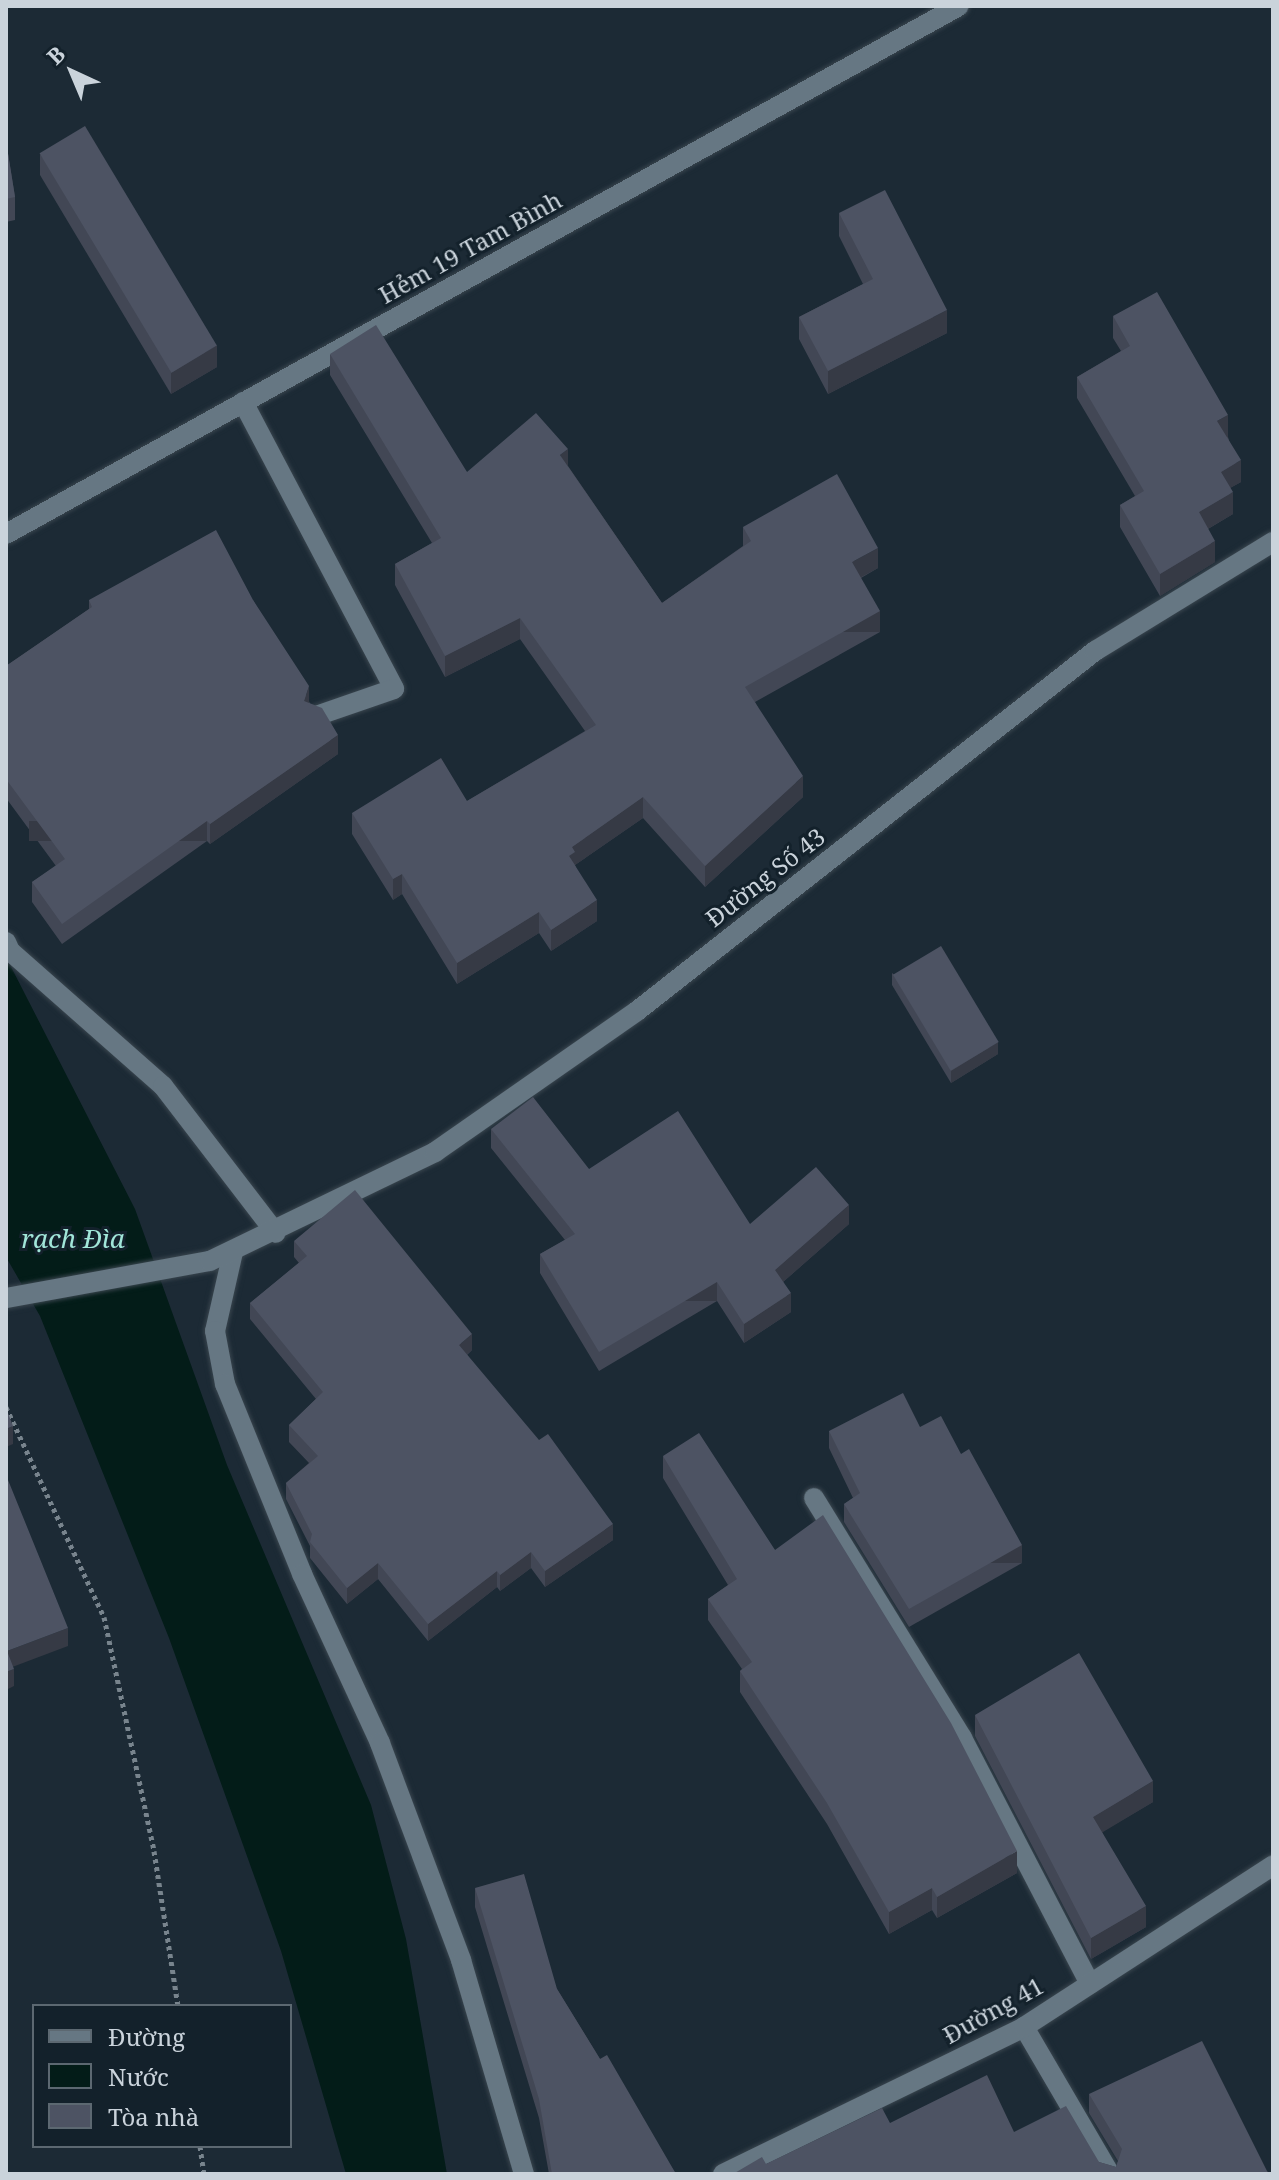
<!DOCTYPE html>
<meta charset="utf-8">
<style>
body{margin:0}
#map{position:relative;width:1279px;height:2180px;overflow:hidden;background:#1c2a35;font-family:"Noto Serif",serif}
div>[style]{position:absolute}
.water>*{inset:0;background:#031c18}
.path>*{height:5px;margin-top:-2.5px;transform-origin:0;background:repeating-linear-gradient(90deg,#78848d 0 4px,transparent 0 8px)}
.roads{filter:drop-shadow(0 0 2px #39454e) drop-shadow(0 0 2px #39454e)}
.minor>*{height:20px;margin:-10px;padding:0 10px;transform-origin:10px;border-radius:10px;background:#667783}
.wall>*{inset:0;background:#424755}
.shaded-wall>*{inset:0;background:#363a45;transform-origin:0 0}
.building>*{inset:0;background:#4d5363;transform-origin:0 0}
span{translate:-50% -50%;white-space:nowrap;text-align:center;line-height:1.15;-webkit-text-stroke:6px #13212b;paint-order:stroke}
.street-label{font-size:24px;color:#cad3db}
.water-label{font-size:26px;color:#a1e6d9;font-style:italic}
.frame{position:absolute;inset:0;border:8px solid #cad3db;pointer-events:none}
.legend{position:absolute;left:32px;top:2004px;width:260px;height:144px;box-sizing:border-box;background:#13212b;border:2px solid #5c6871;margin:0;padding:10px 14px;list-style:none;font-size:24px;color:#cad3db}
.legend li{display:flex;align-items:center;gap:16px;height:40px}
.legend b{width:40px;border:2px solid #5c6871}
.north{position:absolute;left:32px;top:32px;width:80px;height:80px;-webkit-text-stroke:6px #13212b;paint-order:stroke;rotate:316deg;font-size:22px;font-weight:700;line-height:32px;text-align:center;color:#cad3db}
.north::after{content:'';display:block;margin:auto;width:28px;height:36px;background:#cad3db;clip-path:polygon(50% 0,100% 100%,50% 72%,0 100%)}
</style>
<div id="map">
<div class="water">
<div style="clip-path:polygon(6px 957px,135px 1209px,227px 1465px,371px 1805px,406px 1939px,447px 2174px,346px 2174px,281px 1951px,169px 1638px,40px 1316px,6px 1257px)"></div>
</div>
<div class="path">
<div style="left:6px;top:1407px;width:232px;rotate:65deg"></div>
<div style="left:104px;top:1617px;width:239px;rotate:77.9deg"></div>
<div style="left:154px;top:1851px;width:157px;rotate:81.2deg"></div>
<div style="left:200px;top:2146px;width:28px;rotate:82deg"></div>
</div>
<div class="roads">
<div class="minor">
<div style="left:243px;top:402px;width:324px;rotate:62.2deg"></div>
<div style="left:394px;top:689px;width:83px;rotate:160.9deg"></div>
<div style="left:6px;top:534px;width:1089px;rotate:-28.99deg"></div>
<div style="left:6px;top:942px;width:10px;rotate:66deg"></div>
<div style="left:10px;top:951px;width:204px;rotate:41.4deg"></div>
<div style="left:163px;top:1086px;width:185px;rotate:52.5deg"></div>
<div style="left:233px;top:1252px;width:81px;rotate:102.8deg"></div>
<div style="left:215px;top:1331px;width:54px;rotate:79.3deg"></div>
<div style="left:225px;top:1384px;width:205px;rotate:67.9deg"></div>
<div style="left:302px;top:1574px;width:186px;rotate:65.2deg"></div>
<div style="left:380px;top:1743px;width:232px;rotate:69.5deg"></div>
<div style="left:461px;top:1960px;width:223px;rotate:73.6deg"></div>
<div style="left:6px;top:1298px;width:207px;rotate:-10.3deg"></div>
<div style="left:210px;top:1261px;width:250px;rotate:-25.8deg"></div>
<div style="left:435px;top:1152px;width:246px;rotate:-34.9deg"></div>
<div style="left:637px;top:1011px;width:583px;rotate:-38.17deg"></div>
<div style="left:1095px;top:651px;width:209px;rotate:-31.5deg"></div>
<div style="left:814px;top:1498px;width:282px;rotate:58.3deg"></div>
<div style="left:962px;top:1738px;width:277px;rotate:62.5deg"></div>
<div style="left:1024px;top:2027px;width:170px;rotate:59.7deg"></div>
<div style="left:723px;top:2174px;width:335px;rotate:-26deg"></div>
<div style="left:1024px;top:2027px;width:297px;rotate:-33deg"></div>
</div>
</div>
<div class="wall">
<div style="clip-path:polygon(6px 141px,15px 197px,15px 220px,6px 222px)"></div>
<div style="clip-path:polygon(40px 154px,217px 367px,171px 394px,40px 175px)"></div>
<div style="clip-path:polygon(839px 213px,947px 333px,828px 394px,799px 339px,799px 317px,863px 284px,839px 236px)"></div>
<div style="clip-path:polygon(1113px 316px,1228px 437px,1241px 482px,1230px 488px,1233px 514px,1208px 529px,1215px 562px,1160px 596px,1120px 527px,1120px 505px,1135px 496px,1077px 398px,1077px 377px,1121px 351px,1113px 338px)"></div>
<div style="clip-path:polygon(330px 354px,467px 472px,568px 466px,662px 603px,743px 546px,743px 527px,878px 568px,861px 578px,880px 632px,755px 702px,803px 797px,705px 887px,643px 818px,575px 865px,597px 921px,551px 951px,539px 933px,457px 984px,402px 894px,393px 900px,352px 834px,352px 813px,467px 801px,585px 731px,520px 639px,445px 677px,395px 585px,395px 564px,432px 543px,330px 375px)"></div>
<div style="clip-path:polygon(89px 600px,253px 600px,338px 754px,210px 844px,207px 841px,62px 944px,32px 902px,32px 882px,56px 866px,6px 798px,6px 666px,89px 609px)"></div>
<div style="clip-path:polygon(892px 973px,998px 1054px,951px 1083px,892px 985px)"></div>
<div style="clip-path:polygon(491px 1129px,589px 1169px,750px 1224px,849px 1224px,783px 1282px,791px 1312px,744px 1343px,717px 1301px,599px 1371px,540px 1273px,540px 1254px,565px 1240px,491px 1148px)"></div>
<div style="clip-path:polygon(294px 1241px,472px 1350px,467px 1355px,613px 1540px,545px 1587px,531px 1568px,500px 1591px,497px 1587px,428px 1641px,378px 1579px,347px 1604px,310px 1558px,310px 1546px,286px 1499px,286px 1483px,309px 1463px,289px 1442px,289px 1425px,316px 1399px,250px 1319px,250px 1303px,299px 1263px,294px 1257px)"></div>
<div style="clip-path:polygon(920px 1427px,961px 1454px,1022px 1563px,909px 1627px,844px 1522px,844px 1504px,853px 1498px,829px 1448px,829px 1431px)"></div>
<div style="clip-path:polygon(663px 1456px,775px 1550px,1017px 1873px,937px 1918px,932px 1910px,889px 1934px,827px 1824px,740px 1692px,740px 1671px,742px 1669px,708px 1620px,708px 1599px,728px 1585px,663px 1478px)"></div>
<div style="clip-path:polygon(975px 1715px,1153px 1802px,1102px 1832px,1146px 1927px,1091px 1959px,975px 1736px)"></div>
<div style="clip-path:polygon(475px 1888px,557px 1989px,600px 2059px,676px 2174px,549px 2174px,539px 2118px,475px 1907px)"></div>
<div style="clip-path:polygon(1089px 2094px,1273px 2174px,766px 2164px,890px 2123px,1014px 2132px,1099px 2162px,1116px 2167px,1118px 2161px,1089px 2113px)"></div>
</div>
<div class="shaded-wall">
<div style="clip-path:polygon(947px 310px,947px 333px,828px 394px,828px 371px)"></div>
<div style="clip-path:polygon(217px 345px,217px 367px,171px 394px,171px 373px)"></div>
<div style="clip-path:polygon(1228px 415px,1228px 437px,1217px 443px,1217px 421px)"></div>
<div style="clip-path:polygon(568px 449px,568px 470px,560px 455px)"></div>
<div style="clip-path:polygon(1241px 460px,1241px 482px,1221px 493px,1221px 472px)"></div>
<div style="clip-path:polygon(1233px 492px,1233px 514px,1199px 534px,1199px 512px)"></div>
<div style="clip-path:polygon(1215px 541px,1215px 562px,1160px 596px,1160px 574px)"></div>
<div style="clip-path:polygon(878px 548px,878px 568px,852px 582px,852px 562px)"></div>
<div style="left:880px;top:611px;width:21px;height:155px;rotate:90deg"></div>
<div style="clip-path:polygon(520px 618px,520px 639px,445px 677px,445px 656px)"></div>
<div style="clip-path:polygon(309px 686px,309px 706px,304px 701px)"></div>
<div style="clip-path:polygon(338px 735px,338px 754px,210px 844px,210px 824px)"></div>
<div style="clip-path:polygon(803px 776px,803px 797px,705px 887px,705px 866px)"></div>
<div style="clip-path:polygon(643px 797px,643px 818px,575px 865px,569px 856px,572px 847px)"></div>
<div style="left:207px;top:821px;width:20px;height:178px;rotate:90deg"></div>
<div style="clip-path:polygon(402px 874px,402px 894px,393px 900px,393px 879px)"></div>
<div style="clip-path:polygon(597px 900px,597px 921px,551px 951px,551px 930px)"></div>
<div style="clip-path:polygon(539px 912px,539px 933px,457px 984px,457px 963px)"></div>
<div style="clip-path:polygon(998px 1042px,998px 1054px,951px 1083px,951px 1071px)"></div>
<div style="clip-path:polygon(849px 1205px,849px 1224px,775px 1289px,775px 1270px)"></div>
<div style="left:717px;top:1282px;width:19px;height:137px;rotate:90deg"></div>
<div style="clip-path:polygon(791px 1293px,791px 1312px,744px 1343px,744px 1324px)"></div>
<div style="clip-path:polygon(472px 1334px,472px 1350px,459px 1361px,459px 1345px)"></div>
<div style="clip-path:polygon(13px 1426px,13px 1444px,6px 1447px,6px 1429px)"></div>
<div style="clip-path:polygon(613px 1524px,613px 1540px,545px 1587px,545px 1571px)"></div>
<div style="left:1022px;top:1545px;width:18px;height:130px;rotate:90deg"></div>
<div style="clip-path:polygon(531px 1552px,531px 1568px,500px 1591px,500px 1575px)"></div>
<div style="clip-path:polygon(378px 1563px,378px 1579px,347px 1604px,347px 1588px)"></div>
<div style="clip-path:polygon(497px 1571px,497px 1587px,428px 1641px,428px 1624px)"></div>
<div style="clip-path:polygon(68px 1628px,68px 1646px,7px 1669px,7px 1651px)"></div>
<div style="clip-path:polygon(14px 1669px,14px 1686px,6px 1690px,6px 1672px)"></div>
<div style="clip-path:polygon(1153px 1781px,1153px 1802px,1093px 1838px,1093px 1817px)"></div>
<div style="clip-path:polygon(1017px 1851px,1017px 1873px,937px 1918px,937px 1897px)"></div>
<div style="clip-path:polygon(932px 1888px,932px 1910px,889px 1934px,889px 1912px)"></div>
<div style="clip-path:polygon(1146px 1906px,1146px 1927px,1091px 1959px,1091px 1938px)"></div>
</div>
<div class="building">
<div style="left:85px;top:126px;width:256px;height:53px;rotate:59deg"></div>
<div style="clip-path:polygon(6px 141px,15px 197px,6px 199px)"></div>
<div style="clip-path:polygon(885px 190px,947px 310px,828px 371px,799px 317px,873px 279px,839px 213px)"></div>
<div style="clip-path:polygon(1157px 292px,1228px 415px,1217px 421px,1241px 460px,1221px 472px,1233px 492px,1199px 512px,1215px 541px,1160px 574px,1120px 505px,1144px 491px,1077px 377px,1130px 346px,1113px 316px)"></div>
<div style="clip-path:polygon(376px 325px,467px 472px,536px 413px,568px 449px,560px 455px,662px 603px,751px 541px,743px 527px,837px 474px,878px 548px,852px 562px,880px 611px,745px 687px,803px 776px,705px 866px,643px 797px,572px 847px,575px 852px,569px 856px,597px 900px,551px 930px,539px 912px,457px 963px,402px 874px,393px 879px,352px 813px,441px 758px,467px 801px,596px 725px,520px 618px,445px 656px,395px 564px,441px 538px,330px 354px)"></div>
<div style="clip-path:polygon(216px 530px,253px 600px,309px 686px,304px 701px,322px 708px,338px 735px,210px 824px,207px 821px,62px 924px,32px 882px,65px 859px,6px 779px,6px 666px,92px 607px,89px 600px)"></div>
<div style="left:941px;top:946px;width:112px;height:56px;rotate:59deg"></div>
<div style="clip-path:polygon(533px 1097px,589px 1169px,678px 1111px,750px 1224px,816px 1167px,849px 1205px,775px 1270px,791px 1293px,744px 1324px,717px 1282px,599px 1352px,540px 1254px,575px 1234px,491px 1129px)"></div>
<div style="clip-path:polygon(355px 1190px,472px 1334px,459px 1345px,539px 1440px,548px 1434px,613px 1524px,545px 1571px,531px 1552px,500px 1575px,497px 1571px,428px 1624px,378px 1563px,347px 1588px,310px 1542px,312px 1534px,286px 1483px,318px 1456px,289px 1425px,323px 1392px,250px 1303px,307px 1256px,294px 1241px)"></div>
<div style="clip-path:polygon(903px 1393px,920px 1427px,941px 1416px,961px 1454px,969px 1449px,1022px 1545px,909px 1609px,844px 1504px,860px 1493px,829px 1431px)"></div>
<div style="clip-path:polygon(6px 1408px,13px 1426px,6px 1429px)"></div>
<div style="clip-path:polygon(699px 1433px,775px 1550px,823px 1515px,951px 1723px,1017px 1851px,937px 1897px,932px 1888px,889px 1912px,827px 1803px,740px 1671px,752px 1662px,708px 1599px,737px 1579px,663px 1456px)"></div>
<div style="clip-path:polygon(6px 1475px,68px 1628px,7px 1651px,14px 1669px,6px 1672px)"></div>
<div style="clip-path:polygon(1079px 1653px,1153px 1781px,1093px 1817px,1146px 1906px,1091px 1938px,975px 1715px)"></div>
<div style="clip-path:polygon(524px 1874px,557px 1989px,600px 2059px,607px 2055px,676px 2174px,552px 2174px,539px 2099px,475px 1888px)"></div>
<div style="clip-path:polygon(1202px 2041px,1268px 2173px,1273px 2171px,1273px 2174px,733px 2174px,762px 2157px,766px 2164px,882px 2108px,890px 2123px,987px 2075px,1014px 2132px,1066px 2106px,1099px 2162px,1116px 2167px,1122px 2149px,1089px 2094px)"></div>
</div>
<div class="street-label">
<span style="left:470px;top:247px;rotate:-29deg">Hẻm 19 Tam Bình</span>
<span style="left:765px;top:877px;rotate:-38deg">Đường Số 43</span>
<span style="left:993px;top:2010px;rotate:-29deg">Đường 41</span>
</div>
<div class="water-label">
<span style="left:73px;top:1239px">rạch Đìa</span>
</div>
<div class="frame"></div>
<ul class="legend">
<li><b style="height:10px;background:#667783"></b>Đường</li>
<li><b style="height:22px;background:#031c18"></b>Nước</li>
<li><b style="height:22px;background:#4d5363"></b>Tòa nhà</li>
</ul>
<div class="north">B</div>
</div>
